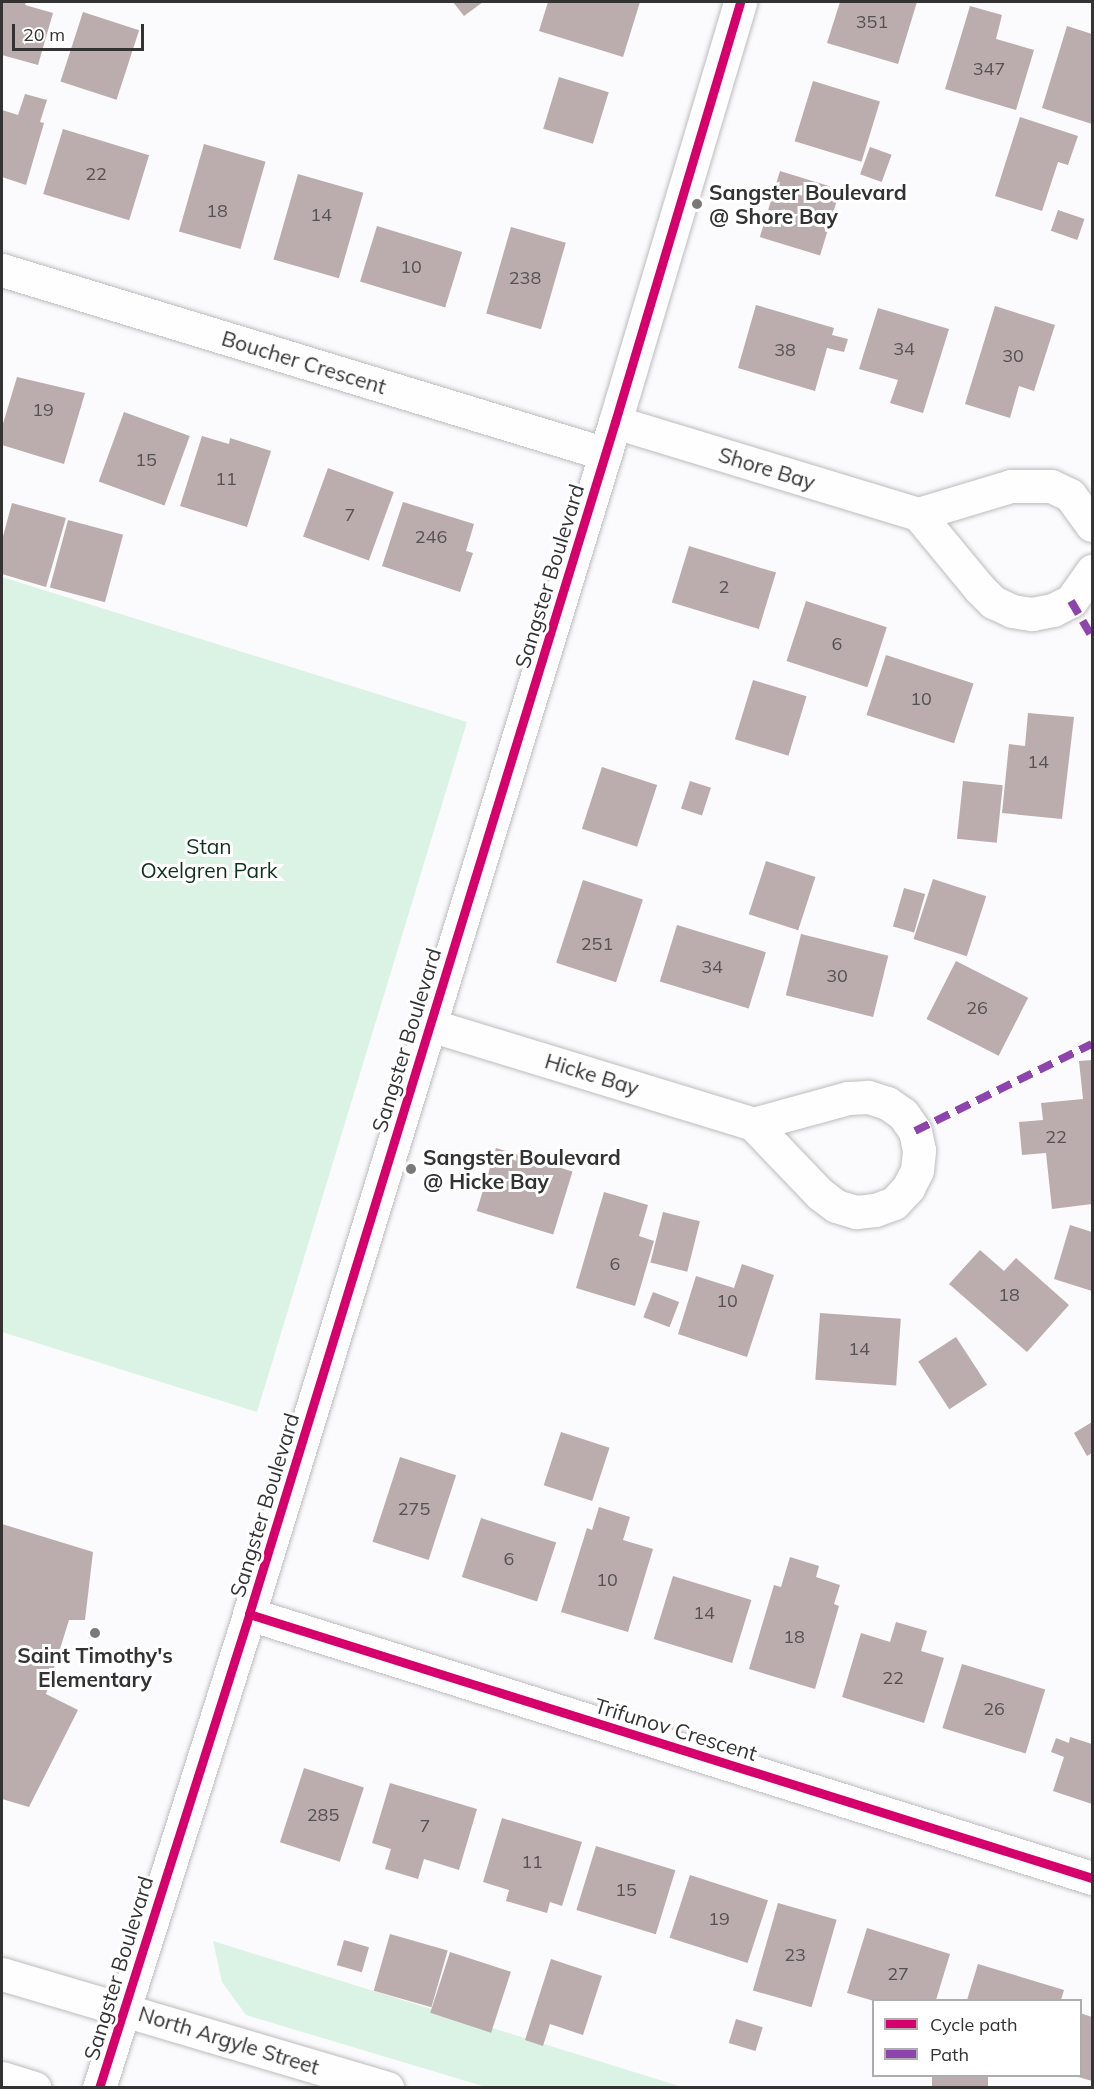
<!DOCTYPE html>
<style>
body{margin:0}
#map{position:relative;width:1094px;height:2089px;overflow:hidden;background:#fbfafc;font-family:Mulish,sans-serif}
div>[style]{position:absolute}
.green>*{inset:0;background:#dbf3e4}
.building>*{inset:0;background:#bbacad;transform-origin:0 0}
.roads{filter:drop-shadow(0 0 2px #bdbcbe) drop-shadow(0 0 2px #bdbcbe)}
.street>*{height:33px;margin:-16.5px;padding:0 16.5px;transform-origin:16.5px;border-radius:16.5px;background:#fefeff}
.secondary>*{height:33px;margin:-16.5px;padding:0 16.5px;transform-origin:16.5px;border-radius:16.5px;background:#fefeff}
.quiet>*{height:8px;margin-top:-4px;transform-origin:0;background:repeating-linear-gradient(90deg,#8e44ad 0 15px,transparent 0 23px)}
.cycleway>*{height:9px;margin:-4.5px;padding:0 4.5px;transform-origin:4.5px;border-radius:4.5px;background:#d6006c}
.dots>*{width:16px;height:16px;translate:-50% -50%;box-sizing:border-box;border:3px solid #fff;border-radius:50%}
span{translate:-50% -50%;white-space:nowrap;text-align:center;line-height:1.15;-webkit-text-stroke:6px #fff;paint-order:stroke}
.number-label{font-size:18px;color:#565152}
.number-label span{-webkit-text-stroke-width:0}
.poi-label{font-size:21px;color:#343334;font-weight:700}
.left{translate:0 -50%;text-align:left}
.street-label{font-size:21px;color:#343334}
.park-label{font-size:21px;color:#0f311f}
.frame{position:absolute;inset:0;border:3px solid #343334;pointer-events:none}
.legend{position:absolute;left:872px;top:1999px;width:210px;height:78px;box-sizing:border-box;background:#fff;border:2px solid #aeadae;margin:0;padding:8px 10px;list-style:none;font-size:18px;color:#343334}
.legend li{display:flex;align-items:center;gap:12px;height:30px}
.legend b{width:30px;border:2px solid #aeadae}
.scale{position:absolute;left:12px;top:24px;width:132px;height:27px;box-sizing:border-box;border:3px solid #343334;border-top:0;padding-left:8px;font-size:18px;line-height:21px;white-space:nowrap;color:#343334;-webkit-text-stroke:4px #fff;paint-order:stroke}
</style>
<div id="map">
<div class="green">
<div style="clip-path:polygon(2px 577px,467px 722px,257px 1412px,2px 1332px)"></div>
<div style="clip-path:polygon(213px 1941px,682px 2087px,486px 2087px,246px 2015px,222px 1982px)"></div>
</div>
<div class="building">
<div style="clip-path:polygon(2px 2px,26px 2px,25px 5px,53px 13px,38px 65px,2px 55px)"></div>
<div style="clip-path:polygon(453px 2px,483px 2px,464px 16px)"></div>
<div style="clip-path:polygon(548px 2px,640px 2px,623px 57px,539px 31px)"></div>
<div style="clip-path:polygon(840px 2px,917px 2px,898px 64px,827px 43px)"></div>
<div style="clip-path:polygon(970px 6px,1002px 15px,996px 39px,1034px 50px,1016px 110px,945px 89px)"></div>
<div style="left:83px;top:12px;width:59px;height:73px;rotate:18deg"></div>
<div style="clip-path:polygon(1067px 26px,1092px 34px,1092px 124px,1042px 108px)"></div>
<div style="left:559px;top:77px;width:52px;height:54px;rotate:17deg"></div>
<div style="left:813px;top:81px;width:70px;height:63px;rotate:17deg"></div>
<div style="clip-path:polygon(25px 94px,47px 100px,40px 122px,44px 123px,26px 185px,2px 177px,2px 110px,18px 115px)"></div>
<div style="clip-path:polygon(1020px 117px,1078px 136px,1068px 165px,1058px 162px,1042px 211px,995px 196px)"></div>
<div style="left:63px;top:129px;width:90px;height:68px;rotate:17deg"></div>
<div style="left:204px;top:144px;width:64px;height:91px;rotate:16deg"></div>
<div style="left:870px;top:147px;width:23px;height:29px;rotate:20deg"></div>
<div style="left:780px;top:171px;width:63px;height:69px;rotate:17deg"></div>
<div style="left:298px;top:174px;width:68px;height:89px;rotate:16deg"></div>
<div style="left:1058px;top:210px;width:28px;height:22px;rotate:19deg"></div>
<div style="left:377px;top:226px;width:89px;height:58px;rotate:17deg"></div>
<div style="left:511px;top:227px;width:57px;height:90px;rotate:16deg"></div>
<div style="clip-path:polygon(756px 305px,834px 328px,832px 335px,848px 339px,844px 352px,827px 348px,815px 391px,738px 368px)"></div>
<div style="clip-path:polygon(995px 306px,1055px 325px,1034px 391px,1019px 386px,1010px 418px,965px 404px)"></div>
<div style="clip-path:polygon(878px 308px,949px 329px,923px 413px,890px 403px,898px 380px,859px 369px)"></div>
<div style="clip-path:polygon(17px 377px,85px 393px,64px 464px,2px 445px,2px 427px)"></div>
<div style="left:124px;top:412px;width:70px;height:74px;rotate:20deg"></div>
<div style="clip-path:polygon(202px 436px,229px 444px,230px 438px,271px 451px,247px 527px,180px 506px)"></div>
<div style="left:328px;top:468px;width:70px;height:73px;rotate:20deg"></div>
<div style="clip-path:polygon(403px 502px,474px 524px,466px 551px,473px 553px,460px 592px,382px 566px)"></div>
<div style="clip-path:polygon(12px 503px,66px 518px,46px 587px,2px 574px,2px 540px)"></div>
<div style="left:68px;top:520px;width:57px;height:70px;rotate:15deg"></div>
<div style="left:689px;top:546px;width:91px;height:59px;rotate:17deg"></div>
<div style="left:806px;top:601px;width:85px;height:63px;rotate:18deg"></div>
<div style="left:886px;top:655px;width:92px;height:63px;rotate:18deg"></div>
<div style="left:753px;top:680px;width:56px;height:62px;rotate:17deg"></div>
<div style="clip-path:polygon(1028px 713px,1074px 717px,1062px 819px,1002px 813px,1009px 744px,1025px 746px)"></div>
<div style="left:602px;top:767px;width:58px;height:65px;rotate:18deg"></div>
<div style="left:690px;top:781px;width:22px;height:29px;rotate:18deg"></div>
<div style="left:963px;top:781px;width:40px;height:58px;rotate:6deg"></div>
<div style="left:766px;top:861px;width:52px;height:56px;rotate:18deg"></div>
<div style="left:933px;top:879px;width:56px;height:63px;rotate:18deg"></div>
<div style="left:583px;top:880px;width:63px;height:87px;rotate:18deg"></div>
<div style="left:904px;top:888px;width:22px;height:40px;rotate:16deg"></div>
<div style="left:677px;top:925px;width:93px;height:59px;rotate:17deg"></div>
<div style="left:801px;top:934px;width:90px;height:63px;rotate:14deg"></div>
<div style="left:956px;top:961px;width:81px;height:65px;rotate:27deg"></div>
<div style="clip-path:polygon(1092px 1060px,1092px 1204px,1052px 1209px,1046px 1153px,1022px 1155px,1019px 1122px,1043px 1120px,1041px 1103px,1083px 1099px,1079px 1061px)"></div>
<div style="left:496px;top:1148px;width:80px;height:66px;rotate:17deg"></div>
<div style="clip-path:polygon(604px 1192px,648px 1205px,639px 1236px,654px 1241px,635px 1306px,576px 1288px)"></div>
<div style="left:663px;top:1212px;width:38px;height:52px;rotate:14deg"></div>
<div style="clip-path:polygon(1070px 1225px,1092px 1232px,1092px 1291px,1054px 1279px)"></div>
<div style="clip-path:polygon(980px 1250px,1004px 1271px,1016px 1258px,1069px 1305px,1027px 1352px,949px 1284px)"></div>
<div style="clip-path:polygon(742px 1264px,774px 1275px,747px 1357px,678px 1334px,696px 1276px,734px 1288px)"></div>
<div style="left:653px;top:1292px;width:28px;height:27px;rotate:21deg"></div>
<div style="left:820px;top:1313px;width:81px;height:67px;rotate:4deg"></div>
<div style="left:956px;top:1337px;width:57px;height:45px;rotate:57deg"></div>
<div style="clip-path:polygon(1092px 1422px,1092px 1453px,1087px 1456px,1074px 1433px)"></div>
<div style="left:561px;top:1432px;width:51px;height:56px;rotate:18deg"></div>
<div style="left:400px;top:1457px;width:59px;height:89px;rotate:18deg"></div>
<div style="clip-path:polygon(599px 1507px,630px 1517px,623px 1540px,653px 1549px,628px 1632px,561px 1612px,587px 1528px,592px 1530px)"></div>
<div style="left:481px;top:1518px;width:79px;height:62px;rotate:18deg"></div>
<div style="clip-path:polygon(2px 1524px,93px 1552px,85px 1620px,69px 1620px,46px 1694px,78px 1710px,29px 1807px,2px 1799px)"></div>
<div style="clip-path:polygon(790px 1557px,819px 1566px,816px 1577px,840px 1585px,834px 1604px,839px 1606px,815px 1689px,749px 1669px,774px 1585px,781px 1587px)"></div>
<div style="left:673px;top:1576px;width:82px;height:66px;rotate:17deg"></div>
<div style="clip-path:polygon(896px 1622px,927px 1631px,921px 1651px,944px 1658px,924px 1723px,842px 1697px,861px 1633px,890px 1642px)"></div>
<div style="left:962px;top:1664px;width:87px;height:67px;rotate:17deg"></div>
<div style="clip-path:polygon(1070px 1737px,1092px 1744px,1092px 1804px,1053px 1791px,1064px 1757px,1051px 1752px,1056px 1738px,1069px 1743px)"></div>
<div style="left:304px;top:1768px;width:63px;height:78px;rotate:18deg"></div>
<div style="clip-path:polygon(390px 1783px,477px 1809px,459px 1870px,424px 1859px,418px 1879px,385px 1869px,391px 1849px,372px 1843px)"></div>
<div style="clip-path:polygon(502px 1818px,582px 1842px,562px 1906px,550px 1902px,547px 1913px,506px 1901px,509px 1890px,483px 1882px)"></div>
<div style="left:596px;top:1846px;width:83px;height:67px;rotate:17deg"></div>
<div style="left:690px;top:1875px;width:82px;height:66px;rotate:18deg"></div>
<div style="left:778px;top:1903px;width:61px;height:91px;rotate:16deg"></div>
<div style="clip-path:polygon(867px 1928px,950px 1954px,936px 2000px,874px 2001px,847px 1993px)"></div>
<div style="left:390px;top:1934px;width:60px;height:59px;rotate:16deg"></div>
<div style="left:344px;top:1940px;width:26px;height:26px;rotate:16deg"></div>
<div style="left:450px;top:1952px;width:64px;height:64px;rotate:18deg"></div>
<div style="clip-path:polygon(551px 1959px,602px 1976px,583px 2035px,550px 2024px,543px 2046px,525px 2040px)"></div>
<div style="clip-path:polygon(978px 1964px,1064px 1990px,1061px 2000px,967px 2000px)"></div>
<div style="clip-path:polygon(1080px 2013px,1092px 2017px,1092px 2081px,1075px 2076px,1080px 2076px)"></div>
<div style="left:736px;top:2019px;width:28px;height:25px;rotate:17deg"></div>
<div style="left:932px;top:2076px;width:56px;height:13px"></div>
</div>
<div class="roads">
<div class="street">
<div style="left:2px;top:270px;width:631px;rotate:16.94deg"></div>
<div style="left:615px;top:422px;width:317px;rotate:16.9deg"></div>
<div style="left:918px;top:514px;width:97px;rotate:-16.8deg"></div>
<div style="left:1011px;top:486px;width:40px"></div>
<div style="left:1051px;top:486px;width:21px;rotate:25deg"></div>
<div style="left:1070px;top:495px;width:37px;rotate:54deg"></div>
<div style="left:918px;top:514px;width:96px;rotate:50.5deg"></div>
<div style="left:979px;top:588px;width:20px;rotate:45deg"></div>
<div style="left:993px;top:602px;width:21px;rotate:25deg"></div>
<div style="left:1012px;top:611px;width:20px;rotate:9deg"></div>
<div style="left:1032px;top:614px;width:21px;rotate:-11deg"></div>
<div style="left:1053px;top:610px;width:20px;rotate:-27deg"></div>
<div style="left:1071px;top:601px;width:37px;rotate:-55deg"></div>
<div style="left:430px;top:1025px;width:338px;rotate:17deg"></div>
<div style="left:753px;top:1124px;width:97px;rotate:46.3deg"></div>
<div style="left:820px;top:1194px;width:20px;rotate:37deg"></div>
<div style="left:836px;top:1206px;width:21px;rotate:17deg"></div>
<div style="left:856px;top:1212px;width:19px;rotate:-6deg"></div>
<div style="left:875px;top:1210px;width:20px;rotate:-20deg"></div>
<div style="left:894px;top:1203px;width:21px;rotate:-47deg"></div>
<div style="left:908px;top:1188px;width:20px;rotate:-63deg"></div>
<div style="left:917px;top:1170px;width:20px;rotate:-84deg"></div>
<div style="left:919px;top:1150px;width:19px;rotate:-102deg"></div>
<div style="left:915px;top:1131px;width:21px;rotate:-125deg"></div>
<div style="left:903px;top:1114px;width:19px;rotate:-145deg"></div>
<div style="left:887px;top:1103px;width:20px;rotate:-162deg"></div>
<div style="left:868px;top:1097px;width:20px;rotate:177deg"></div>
<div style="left:848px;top:1098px;width:98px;rotate:164.7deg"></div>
<div style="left:249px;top:1614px;width:883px;rotate:17.39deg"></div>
</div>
<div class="secondary">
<div style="left:2px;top:1974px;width:402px;rotate:16.5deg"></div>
<div style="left:2px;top:2078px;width:34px;rotate:17deg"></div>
<div style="left:99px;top:2088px;width:497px;rotate:-72.4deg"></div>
<div style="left:249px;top:1614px;width:1247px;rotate:-72.93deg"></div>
<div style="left:615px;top:422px;width:438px;rotate:-73.4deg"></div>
</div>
</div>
<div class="quiet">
<div style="left:1071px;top:601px;width:42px;rotate:59.7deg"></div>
<div style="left:915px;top:1131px;width:197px;rotate:-26.2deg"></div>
</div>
<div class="cycleway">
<div style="left:249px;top:1614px;width:883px;rotate:17.39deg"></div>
<div style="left:99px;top:2088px;width:497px;rotate:-72.4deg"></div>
<div style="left:249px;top:1614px;width:1247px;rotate:-72.93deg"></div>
<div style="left:615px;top:422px;width:438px;rotate:-73.4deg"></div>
</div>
<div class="dots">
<div style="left:697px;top:204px;background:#7a797a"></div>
<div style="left:411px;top:1169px;background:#7a797a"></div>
<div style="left:95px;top:1633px;background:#7a797a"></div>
</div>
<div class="number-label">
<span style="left:872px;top:22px">351</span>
<span style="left:989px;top:69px">347</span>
<span style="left:96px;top:174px">22</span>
<span style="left:217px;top:211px">18</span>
<span style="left:321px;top:215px">14</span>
<span style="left:411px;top:267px">10</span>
<span style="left:525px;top:278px">238</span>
<span style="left:904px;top:349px">34</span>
<span style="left:785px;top:350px">38</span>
<span style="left:1013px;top:356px">30</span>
<span style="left:43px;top:410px">19</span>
<span style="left:146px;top:460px">15</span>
<span style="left:226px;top:479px">11</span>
<span style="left:350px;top:515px">7</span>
<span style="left:431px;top:537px">246</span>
<span style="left:724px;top:587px">2</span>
<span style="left:837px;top:644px">6</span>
<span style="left:921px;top:699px">10</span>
<span style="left:1038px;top:762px">14</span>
<span style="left:597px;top:944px">251</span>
<span style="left:712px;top:967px">34</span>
<span style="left:837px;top:976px">30</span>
<span style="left:977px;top:1008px">26</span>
<span style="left:1056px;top:1137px">22</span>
<span style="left:615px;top:1264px">6</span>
<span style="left:1009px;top:1295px">18</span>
<span style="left:727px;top:1301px">10</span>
<span style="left:859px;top:1349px">14</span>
<span style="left:414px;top:1509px">275</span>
<span style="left:509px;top:1559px">6</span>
<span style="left:607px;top:1580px">10</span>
<span style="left:704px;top:1613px">14</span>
<span style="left:794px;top:1637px">18</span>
<span style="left:893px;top:1678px">22</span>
<span style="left:994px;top:1709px">26</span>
<span style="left:323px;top:1815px">285</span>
<span style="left:425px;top:1826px">7</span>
<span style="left:532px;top:1862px">11</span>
<span style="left:626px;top:1890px">15</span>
<span style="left:719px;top:1919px">19</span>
<span style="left:795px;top:1955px">23</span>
<span style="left:898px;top:1974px">27</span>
</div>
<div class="poi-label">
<span class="left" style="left:709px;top:204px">Sangster Boulevard<br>@ Shore Bay</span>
<span class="left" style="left:423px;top:1169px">Sangster Boulevard<br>@ Hicke Bay</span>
<span style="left:95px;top:1667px">Saint Timothy's<br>Elementary</span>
</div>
<div class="street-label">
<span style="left:304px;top:362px;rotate:17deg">Boucher Crescent</span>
<span style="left:767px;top:468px;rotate:17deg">Shore Bay</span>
<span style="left:549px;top:576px;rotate:-73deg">Sangster Boulevard</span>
<span style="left:406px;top:1040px;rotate:-73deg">Sangster Boulevard</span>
<span style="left:592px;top:1074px;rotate:17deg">Hicke Bay</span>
<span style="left:264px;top:1505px;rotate:-73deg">Sangster Boulevard</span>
<span style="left:676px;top:1729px;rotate:17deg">Trifunov Crescent</span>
<span style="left:118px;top:1968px;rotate:-73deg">Sangster Boulevard</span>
<span style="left:229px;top:2040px;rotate:17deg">North Argyle Street</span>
</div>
<div class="park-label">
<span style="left:209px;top:858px">Stan<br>Oxelgren Park</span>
</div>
<div class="frame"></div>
<ul class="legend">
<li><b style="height:8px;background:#d6006c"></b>Cycle path</li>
<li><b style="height:8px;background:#8e44ad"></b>Path</li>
</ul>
<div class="scale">20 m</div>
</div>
